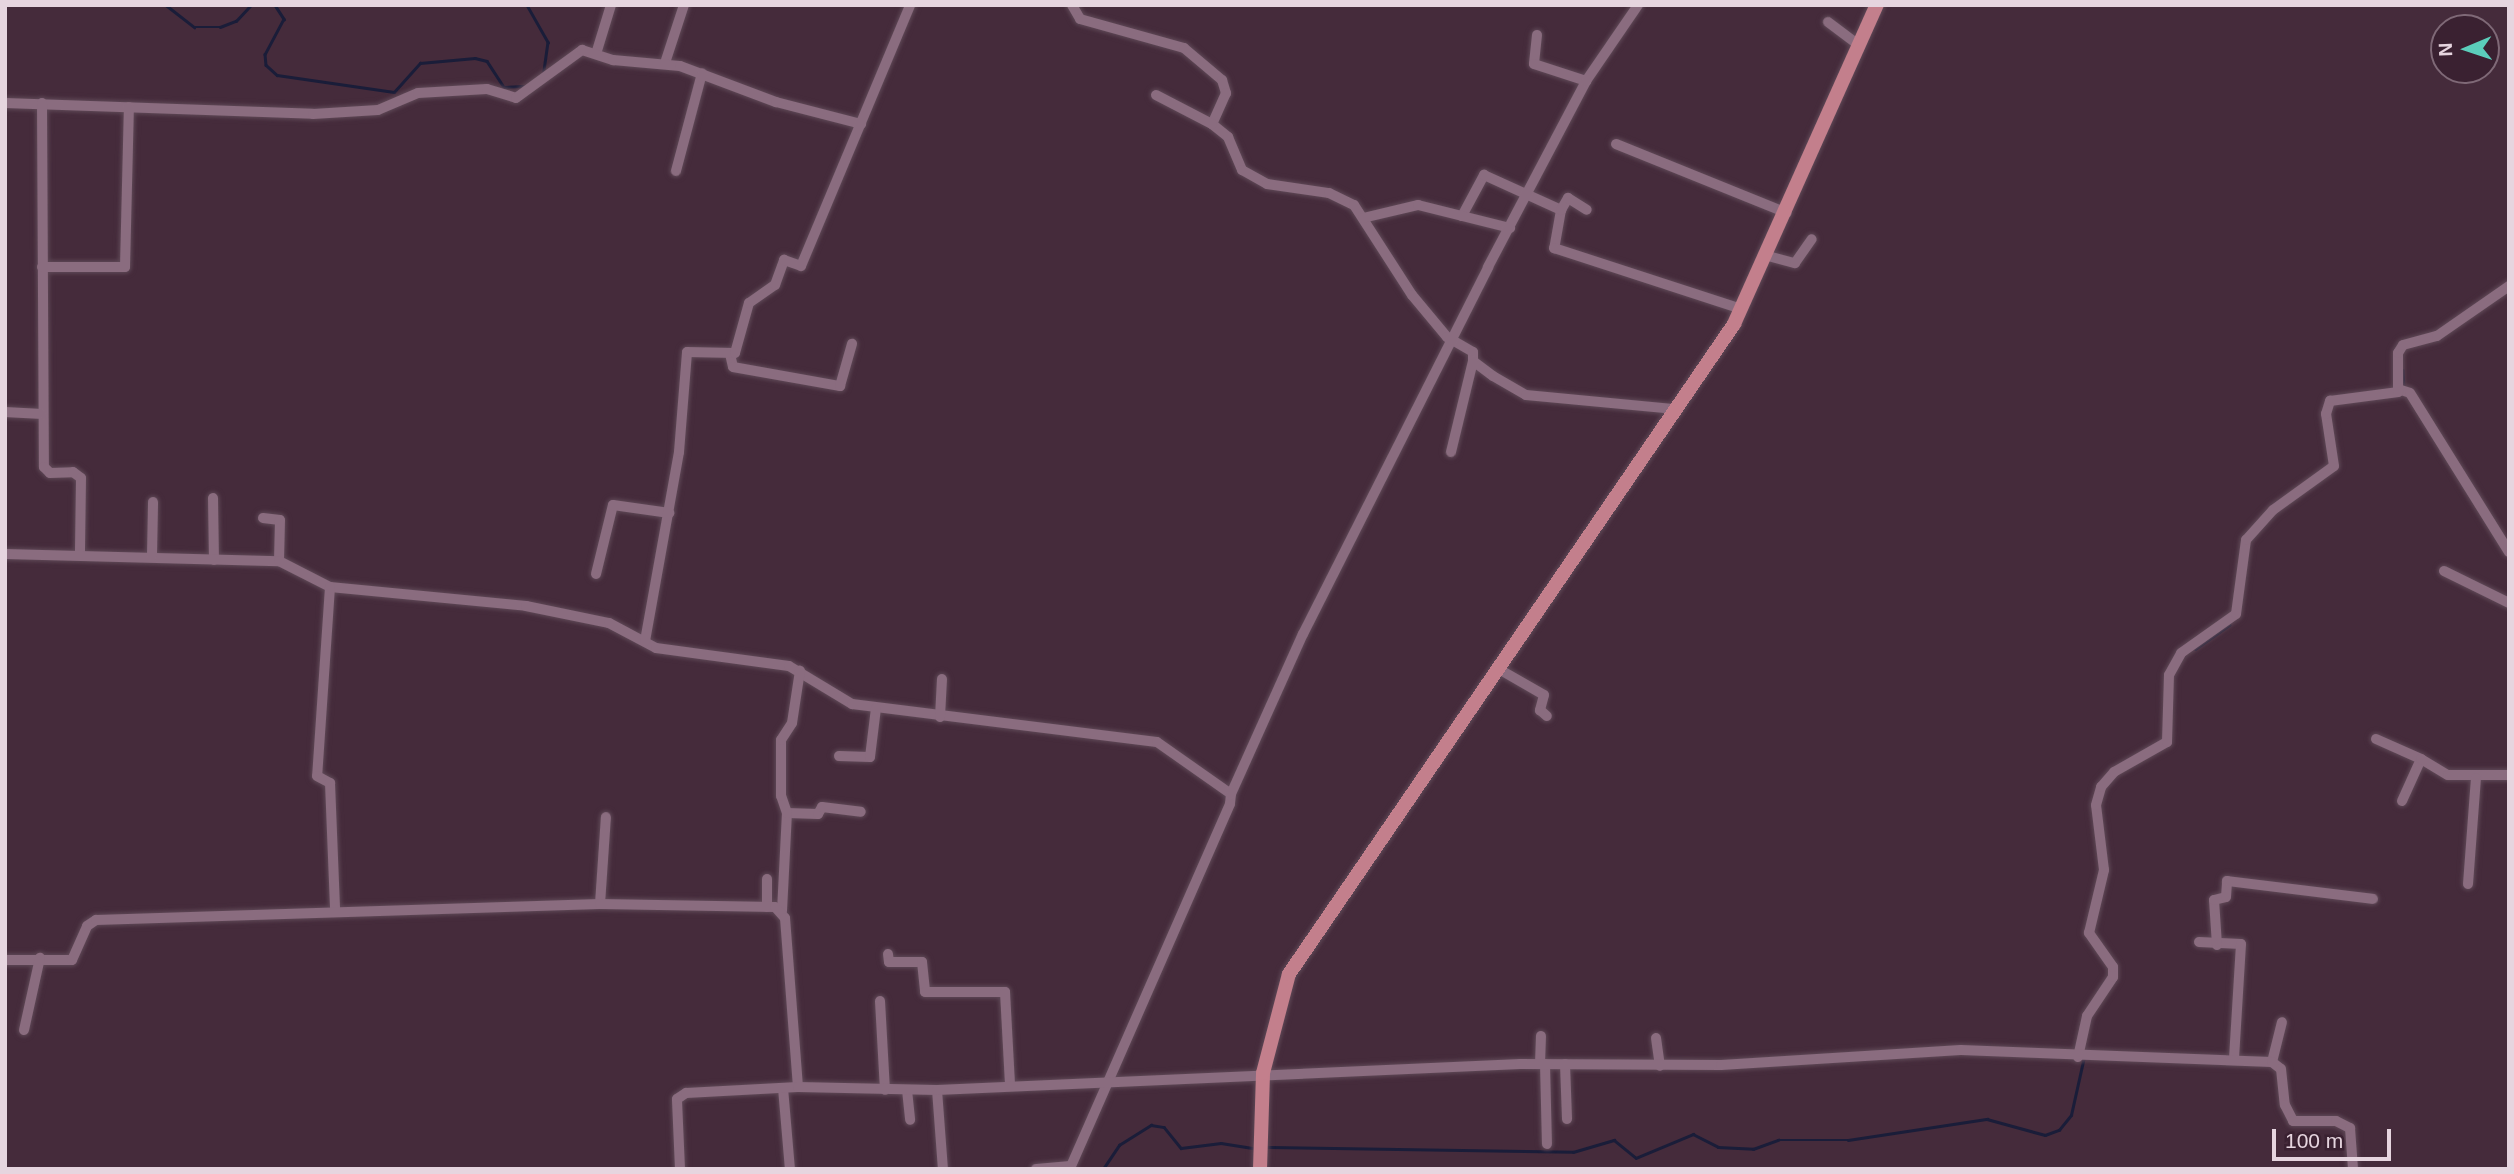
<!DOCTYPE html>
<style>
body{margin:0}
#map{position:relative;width:2514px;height:1174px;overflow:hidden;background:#452b3b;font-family:Arial,sans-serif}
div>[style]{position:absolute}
.stream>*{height:2.5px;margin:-1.25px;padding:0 1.25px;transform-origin:1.25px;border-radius:1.25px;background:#1a1d39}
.roads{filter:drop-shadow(0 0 2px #5f4957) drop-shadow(0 0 2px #5f4957)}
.minor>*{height:10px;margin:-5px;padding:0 5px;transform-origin:5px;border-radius:5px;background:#8a6c7f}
.major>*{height:14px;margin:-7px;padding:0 7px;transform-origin:7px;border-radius:7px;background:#c37f8c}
span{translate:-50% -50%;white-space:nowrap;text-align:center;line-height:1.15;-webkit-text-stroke:7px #3a2131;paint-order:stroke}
.frame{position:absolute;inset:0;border:7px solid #e6d5df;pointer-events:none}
.north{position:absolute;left:2430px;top:14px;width:70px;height:70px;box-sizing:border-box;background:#3a2131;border:2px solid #7f6977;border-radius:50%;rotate:268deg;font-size:19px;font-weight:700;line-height:28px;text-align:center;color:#e6d5df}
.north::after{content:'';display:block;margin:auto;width:24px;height:32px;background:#5bcebb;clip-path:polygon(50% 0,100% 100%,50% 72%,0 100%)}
.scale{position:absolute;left:2272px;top:1129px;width:119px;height:32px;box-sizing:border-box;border:4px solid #e6d5df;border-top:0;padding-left:9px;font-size:21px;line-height:24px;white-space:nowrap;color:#e6d5df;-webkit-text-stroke:5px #3a2131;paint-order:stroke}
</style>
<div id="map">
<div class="stream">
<div style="left:166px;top:5px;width:36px;rotate:38deg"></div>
<div style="left:194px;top:27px;width:26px"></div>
<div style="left:220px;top:27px;width:17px;rotate:-21deg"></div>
<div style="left:236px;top:21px;width:22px;rotate:-47deg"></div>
<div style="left:275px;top:5px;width:17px;rotate:57deg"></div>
<div style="left:284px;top:19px;width:40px;rotate:118deg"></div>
<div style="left:265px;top:54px;width:11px;rotate:85deg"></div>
<div style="left:266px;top:65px;width:15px;rotate:42deg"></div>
<div style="left:277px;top:75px;width:118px;rotate:8.3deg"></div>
<div style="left:394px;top:92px;width:39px;rotate:-48deg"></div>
<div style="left:420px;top:63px;width:55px;rotate:-5.2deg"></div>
<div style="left:475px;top:58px;width:12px;rotate:14deg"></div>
<div style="left:487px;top:61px;width:31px;rotate:57deg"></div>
<div style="left:504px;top:87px;width:21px;rotate:-3deg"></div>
<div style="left:527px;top:5px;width:43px;rotate:60.4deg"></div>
<div style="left:548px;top:42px;width:30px;rotate:98deg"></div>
<div style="left:2403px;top:370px;width:18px;rotate:87deg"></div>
<div style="left:2195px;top:649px;width:42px;rotate:-35.2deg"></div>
<div style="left:1265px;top:1147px;width:308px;rotate:0.9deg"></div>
<div style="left:1573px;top:1152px;width:43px;rotate:-16.3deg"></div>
<div style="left:1614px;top:1140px;width:28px;rotate:39deg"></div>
<div style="left:1636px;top:1158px;width:62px;rotate:-22.8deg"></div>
<div style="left:1693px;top:1134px;width:28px;rotate:27deg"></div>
<div style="left:1718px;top:1147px;width:35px;rotate:3deg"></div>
<div style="left:1753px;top:1149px;width:27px;rotate:-20deg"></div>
<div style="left:1778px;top:1140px;width:70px"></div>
<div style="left:1848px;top:1140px;width:141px;rotate:-8.6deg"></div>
<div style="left:1987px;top:1119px;width:60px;rotate:15.4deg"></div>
<div style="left:2045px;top:1135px;width:15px;rotate:-20deg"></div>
<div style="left:2059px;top:1130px;width:19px;rotate:-51deg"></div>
<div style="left:2071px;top:1115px;width:59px;rotate:-77.4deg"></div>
<div style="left:1103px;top:1169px;width:29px;rotate:-56deg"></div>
<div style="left:1119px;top:1145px;width:38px;rotate:-32deg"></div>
<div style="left:1151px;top:1125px;width:13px;rotate:9deg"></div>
<div style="left:1164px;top:1127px;width:27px;rotate:51deg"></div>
<div style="left:1181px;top:1148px;width:40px;rotate:-7.1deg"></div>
<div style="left:1221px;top:1143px;width:33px;rotate:9deg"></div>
</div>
<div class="roads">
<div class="minor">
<div style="left:1072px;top:5px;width:16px;rotate:60deg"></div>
<div style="left:1080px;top:19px;width:108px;rotate:15.6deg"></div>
<div style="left:1184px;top:48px;width:50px;rotate:40.1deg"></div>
<div style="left:1222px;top:80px;width:14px;rotate:73deg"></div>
<div style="left:1226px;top:93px;width:34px;rotate:114deg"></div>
<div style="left:1212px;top:124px;width:21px;rotate:39deg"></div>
<div style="left:1228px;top:137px;width:36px;rotate:67deg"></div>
<div style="left:1242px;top:170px;width:29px;rotate:29deg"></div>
<div style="left:1267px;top:184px;width:63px;rotate:8.3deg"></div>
<div style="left:1329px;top:193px;width:28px;rotate:26deg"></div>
<div style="left:1354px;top:205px;width:107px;rotate:57.2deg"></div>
<div style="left:1412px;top:295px;width:55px;rotate:50.2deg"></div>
<div style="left:1447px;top:337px;width:30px;rotate:30deg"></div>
<div style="left:1473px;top:352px;width:9px;rotate:90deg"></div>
<div style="left:1473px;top:361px;width:25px;rotate:37deg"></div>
<div style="left:1493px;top:376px;width:38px;rotate:30deg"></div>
<div style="left:1526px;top:395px;width:150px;rotate:5.4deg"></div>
<div style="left:1828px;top:22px;width:40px;rotate:37deg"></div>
<div style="left:1537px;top:35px;width:29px;rotate:96deg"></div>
<div style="left:1534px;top:64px;width:55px;rotate:18.1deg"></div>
<div style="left:596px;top:54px;width:51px;rotate:-73deg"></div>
<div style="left:665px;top:63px;width:61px;rotate:-71.9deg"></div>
<div style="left:1156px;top:95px;width:63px;rotate:27.4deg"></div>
<div style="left:5px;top:103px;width:308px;rotate:2deg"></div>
<div style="left:313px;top:114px;width:65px;rotate:-3.5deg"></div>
<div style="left:378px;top:110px;width:43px;rotate:-23deg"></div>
<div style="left:418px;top:93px;width:69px;rotate:-3.3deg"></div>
<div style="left:487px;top:89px;width:30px;rotate:17deg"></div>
<div style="left:516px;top:98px;width:82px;rotate:-36deg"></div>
<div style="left:582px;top:50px;width:33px;rotate:18deg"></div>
<div style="left:613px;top:60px;width:67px;rotate:5.1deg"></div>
<div style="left:680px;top:66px;width:103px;rotate:20.6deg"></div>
<div style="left:776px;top:102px;width:88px;rotate:14.5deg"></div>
<div style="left:42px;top:103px;width:364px;rotate:89.7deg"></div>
<div style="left:44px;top:467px;width:8px;rotate:45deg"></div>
<div style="left:50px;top:473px;width:23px;rotate:-2deg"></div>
<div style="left:73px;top:472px;width:10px;rotate:37deg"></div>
<div style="left:81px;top:478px;width:76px;rotate:90.8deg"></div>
<div style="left:1616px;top:144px;width:184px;rotate:22deg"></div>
<div style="left:676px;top:171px;width:101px;rotate:-75.1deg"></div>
<div style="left:1561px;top:210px;width:39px;rotate:100deg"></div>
<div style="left:1554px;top:248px;width:198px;rotate:18deg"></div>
<div style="left:1462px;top:216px;width:47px;rotate:-61.8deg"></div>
<div style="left:1484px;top:175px;width:85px;rotate:24.4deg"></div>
<div style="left:1561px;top:210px;width:14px;rotate:-60deg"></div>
<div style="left:1568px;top:198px;width:22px;rotate:32deg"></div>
<div style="left:1363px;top:218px;width:57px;rotate:-13.3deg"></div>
<div style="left:1418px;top:205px;width:95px;rotate:14deg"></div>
<div style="left:1768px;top:256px;width:28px;rotate:15deg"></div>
<div style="left:1795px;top:263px;width:29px;rotate:-55deg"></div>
<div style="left:42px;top:267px;width:83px"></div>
<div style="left:125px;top:267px;width:160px;rotate:-88.6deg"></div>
<div style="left:730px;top:354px;width:13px;rotate:77deg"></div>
<div style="left:733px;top:367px;width:109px;rotate:10.1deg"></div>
<div style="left:840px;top:386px;width:44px;rotate:-74.1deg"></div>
<div style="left:2401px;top:390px;width:9px;rotate:18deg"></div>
<div style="left:2410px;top:393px;width:187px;rotate:58.1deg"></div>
<div style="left:5px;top:412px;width:37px;rotate:3deg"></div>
<div style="left:1451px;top:452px;width:94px;rotate:-76.4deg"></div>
<div style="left:213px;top:498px;width:62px;rotate:89.1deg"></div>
<div style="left:263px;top:518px;width:17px;rotate:7deg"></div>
<div style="left:280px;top:520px;width:41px;rotate:91.4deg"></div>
<div style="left:5px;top:554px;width:274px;rotate:1.5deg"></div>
<div style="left:279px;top:561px;width:57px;rotate:27deg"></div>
<div style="left:330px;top:587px;width:197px;rotate:5.5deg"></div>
<div style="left:526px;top:606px;width:85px;rotate:11.6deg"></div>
<div style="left:609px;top:623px;width:53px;rotate:28deg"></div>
<div style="left:656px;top:648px;width:134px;rotate:7.7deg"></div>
<div style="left:789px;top:666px;width:74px;rotate:31.1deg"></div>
<div style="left:852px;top:704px;width:307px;rotate:7.1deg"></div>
<div style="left:1157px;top:742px;width:90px;rotate:35.1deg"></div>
<div style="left:1231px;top:794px;width:10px;rotate:96deg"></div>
<div style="left:1230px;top:804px;width:399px;rotate:113.7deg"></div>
<div style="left:152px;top:556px;width:54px;rotate:-88.9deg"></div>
<div style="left:2444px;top:571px;width:72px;rotate:26.2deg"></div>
<div style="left:596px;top:574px;width:71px;rotate:-76.2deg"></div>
<div style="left:613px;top:505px;width:57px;rotate:8.1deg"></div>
<div style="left:330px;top:587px;width:189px;rotate:93.9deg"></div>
<div style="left:317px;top:776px;width:15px;rotate:28deg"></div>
<div style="left:330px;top:783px;width:127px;rotate:87.7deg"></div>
<div style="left:645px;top:641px;width:192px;rotate:-79.8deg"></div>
<div style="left:679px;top:452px;width:100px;rotate:-85.4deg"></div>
<div style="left:687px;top:352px;width:48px;rotate:1.2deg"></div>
<div style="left:735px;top:353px;width:52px;rotate:-74.4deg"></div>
<div style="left:749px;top:303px;width:32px;rotate:-35deg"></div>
<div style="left:775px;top:285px;width:27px;rotate:-70deg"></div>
<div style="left:784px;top:260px;width:18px;rotate:19deg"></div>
<div style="left:801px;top:266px;width:283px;rotate:-67.3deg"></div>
<div style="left:1497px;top:668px;width:54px;rotate:29.9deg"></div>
<div style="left:1544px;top:695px;width:16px;rotate:105deg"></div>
<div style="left:1540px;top:710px;width:9px;rotate:41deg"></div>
<div style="left:940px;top:717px;width:38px;rotate:-87deg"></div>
<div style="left:2376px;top:739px;width:49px;rotate:24deg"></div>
<div style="left:839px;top:756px;width:31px;rotate:2deg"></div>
<div style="left:870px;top:757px;width:49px;rotate:-83deg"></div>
<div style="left:1231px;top:794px;width:175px;rotate:-65.8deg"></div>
<div style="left:1303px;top:634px;width:411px;rotate:-63.2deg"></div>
<div style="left:1488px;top:267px;width:210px;rotate:-62.2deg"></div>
<div style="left:1586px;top:81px;width:92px;rotate:-55.6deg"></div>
<div style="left:2402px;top:801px;width:46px;rotate:-65.7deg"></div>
<div style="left:2421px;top:759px;width:31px;rotate:31deg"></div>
<div style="left:2448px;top:775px;width:61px"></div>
<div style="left:787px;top:813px;width:31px;rotate:2deg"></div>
<div style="left:818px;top:814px;width:8px;rotate:-60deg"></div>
<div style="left:822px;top:807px;width:39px;rotate:7deg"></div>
<div style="left:767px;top:879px;width:28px;rotate:90deg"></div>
<div style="left:2468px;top:884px;width:106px;rotate:-85.7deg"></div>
<div style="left:600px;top:904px;width:87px;rotate:-86.1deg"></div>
<div style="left:782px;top:911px;width:98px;rotate:-87.1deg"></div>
<div style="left:787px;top:813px;width:18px;rotate:-109deg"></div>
<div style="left:781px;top:796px;width:56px;rotate:-90deg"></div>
<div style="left:781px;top:740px;width:20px;rotate:-57deg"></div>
<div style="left:792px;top:723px;width:53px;rotate:-81.3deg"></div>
<div style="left:2199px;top:942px;width:42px;rotate:2.7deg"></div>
<div style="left:2241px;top:944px;width:115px;rotate:93.5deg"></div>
<div style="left:2217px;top:945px;width:45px;rotate:-93.8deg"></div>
<div style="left:2214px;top:900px;width:12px;rotate:-14deg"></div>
<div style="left:2226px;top:897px;width:16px;rotate:-86deg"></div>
<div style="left:2227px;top:881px;width:147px;rotate:7deg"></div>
<div style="left:888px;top:954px;width:8px;rotate:83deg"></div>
<div style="left:889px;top:962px;width:33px"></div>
<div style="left:922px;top:962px;width:30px;rotate:84deg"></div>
<div style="left:925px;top:992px;width:80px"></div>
<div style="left:1005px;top:992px;width:93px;rotate:86.9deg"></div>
<div style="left:5px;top:960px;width:67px"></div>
<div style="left:72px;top:960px;width:37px;rotate:-66deg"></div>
<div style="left:87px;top:926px;width:11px;rotate:-34deg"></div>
<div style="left:96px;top:920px;width:504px;rotate:-1.82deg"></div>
<div style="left:600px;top:904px;width:175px;rotate:1deg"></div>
<div style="left:775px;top:907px;width:15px;rotate:48deg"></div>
<div style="left:785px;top:918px;width:169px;rotate:85.6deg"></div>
<div style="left:880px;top:1001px;width:89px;rotate:86.8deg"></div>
<div style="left:24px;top:1030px;width:74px;rotate:-77.5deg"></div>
<div style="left:1656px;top:1038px;width:28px;rotate:82deg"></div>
<div style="left:2078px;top:1057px;width:42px;rotate:-77.6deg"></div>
<div style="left:2087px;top:1016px;width:47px;rotate:-56.3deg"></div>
<div style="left:2113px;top:977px;width:10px;rotate:-90deg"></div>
<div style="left:2113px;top:967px;width:42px;rotate:-125.2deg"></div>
<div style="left:2089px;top:933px;width:65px;rotate:-76.6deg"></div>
<div style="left:2104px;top:870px;width:65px;rotate:-97deg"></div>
<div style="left:2096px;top:805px;width:19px;rotate:-74deg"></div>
<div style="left:2101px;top:787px;width:20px;rotate:-49deg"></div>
<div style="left:2114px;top:772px;width:61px;rotate:-29.5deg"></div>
<div style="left:2167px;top:742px;width:67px;rotate:-88.3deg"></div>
<div style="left:2169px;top:675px;width:25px;rotate:-61deg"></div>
<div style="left:2181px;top:653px;width:67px;rotate:-35.3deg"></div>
<div style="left:2236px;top:614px;width:75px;rotate:-82.3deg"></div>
<div style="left:2246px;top:540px;width:40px;rotate:-48deg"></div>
<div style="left:2273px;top:510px;width:75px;rotate:-35.8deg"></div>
<div style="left:2334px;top:466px;width:53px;rotate:-98.7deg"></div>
<div style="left:2326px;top:414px;width:14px;rotate:-73deg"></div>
<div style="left:2330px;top:401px;width:69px;rotate:-7.5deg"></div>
<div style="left:2398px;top:392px;width:39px;rotate:-90deg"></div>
<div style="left:2398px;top:353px;width:9px;rotate:-58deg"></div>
<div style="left:2403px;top:345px;width:35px;rotate:-15deg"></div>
<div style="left:2437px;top:336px;width:88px;rotate:-34.8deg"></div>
<div style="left:2272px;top:1062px;width:41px;rotate:-76deg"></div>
<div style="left:1540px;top:1064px;width:28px;rotate:-88deg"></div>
<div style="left:1545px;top:1064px;width:80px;rotate:88.6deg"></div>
<div style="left:1565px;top:1064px;width:55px;rotate:87.9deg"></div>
<div style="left:783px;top:1088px;width:81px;rotate:85.1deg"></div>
<div style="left:907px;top:1090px;width:30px;rotate:84deg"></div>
<div style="left:937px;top:1090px;width:79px;rotate:85.7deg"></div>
<div style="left:680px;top:1169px;width:70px;rotate:-92.5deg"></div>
<div style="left:677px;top:1099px;width:11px;rotate:-34deg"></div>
<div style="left:686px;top:1093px;width:112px;rotate:-3.1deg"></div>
<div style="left:798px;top:1087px;width:139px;rotate:1.2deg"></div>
<div style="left:937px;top:1090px;width:584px;rotate:-2.55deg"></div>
<div style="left:1520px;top:1064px;width:201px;rotate:0.3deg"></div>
<div style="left:1721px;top:1065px;width:240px;rotate:-3.6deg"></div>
<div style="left:1961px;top:1050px;width:311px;rotate:2.2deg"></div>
<div style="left:2272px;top:1062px;width:11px;rotate:38deg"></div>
<div style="left:2281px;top:1069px;width:36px;rotate:84deg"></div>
<div style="left:2285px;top:1105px;width:18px;rotate:63deg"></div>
<div style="left:2293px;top:1121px;width:43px"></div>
<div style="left:2336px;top:1121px;width:16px;rotate:27deg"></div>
<div style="left:2350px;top:1128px;width:41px;rotate:85.8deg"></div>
<div style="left:1036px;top:1169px;width:35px;rotate:-5deg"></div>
</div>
<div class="major">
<div style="left:1260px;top:1169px;width:96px;rotate:-88.2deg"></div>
<div style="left:1263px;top:1073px;width:102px;rotate:-75.3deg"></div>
<div style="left:1289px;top:974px;width:788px;rotate:-55.6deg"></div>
<div style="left:1734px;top:324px;width:350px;rotate:-65.9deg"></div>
</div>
</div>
<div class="frame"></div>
<div class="north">N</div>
<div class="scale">100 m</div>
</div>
